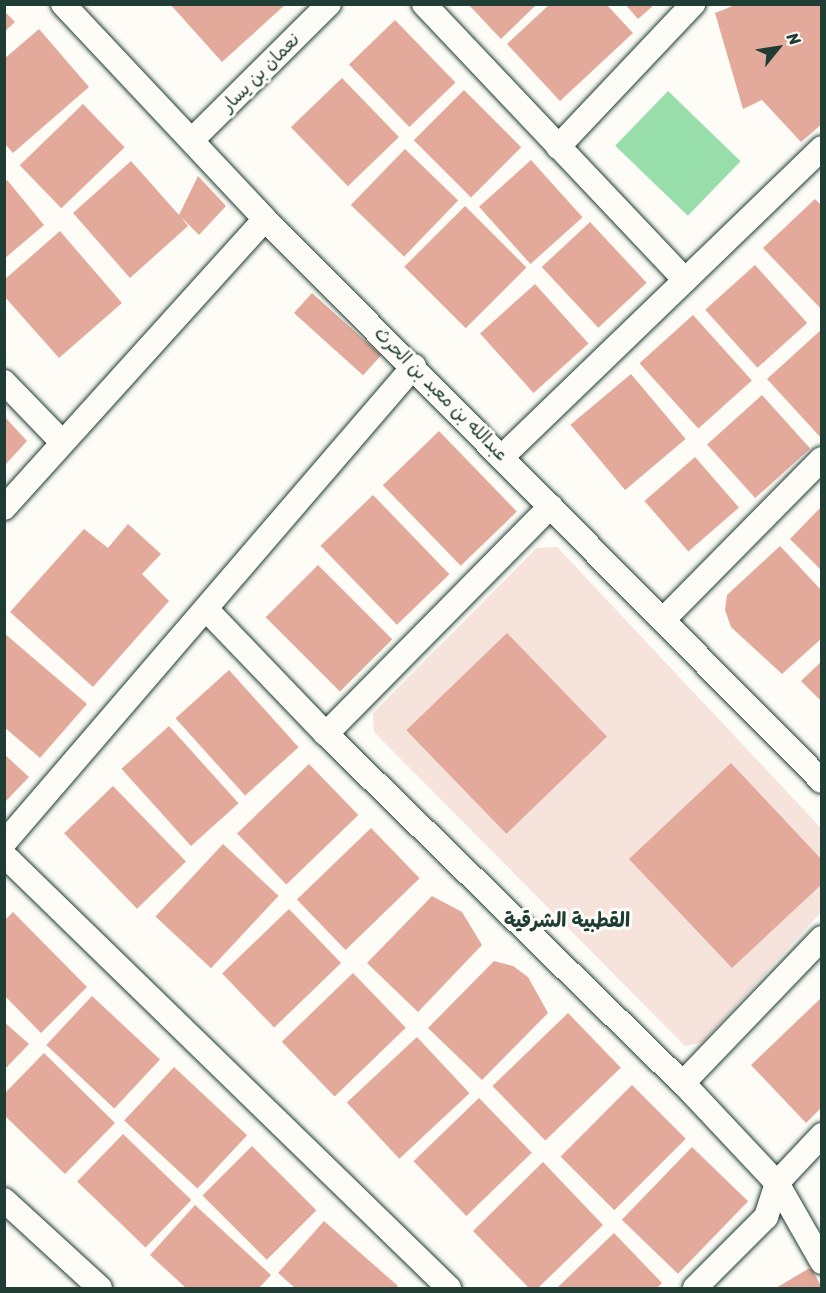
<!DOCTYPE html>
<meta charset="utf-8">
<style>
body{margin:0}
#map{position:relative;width:826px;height:1293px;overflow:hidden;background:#fdfcf7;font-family:Sriracha,"Playpen Sans Arabic",sans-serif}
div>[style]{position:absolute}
.built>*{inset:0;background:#f5e3dc}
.green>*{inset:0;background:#98deab;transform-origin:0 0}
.building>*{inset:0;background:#e3aa9c;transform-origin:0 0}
.roads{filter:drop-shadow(0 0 2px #1f3d34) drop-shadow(0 0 2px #1f3d34)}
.street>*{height:24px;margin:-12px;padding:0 12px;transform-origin:12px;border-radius:12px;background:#fdfcf7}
span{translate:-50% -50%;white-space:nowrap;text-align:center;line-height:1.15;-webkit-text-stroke:6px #fdfcf7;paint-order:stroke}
.street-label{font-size:18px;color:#1f3d34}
.neighbourhood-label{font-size:20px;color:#1f3d34;font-weight:700}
.frame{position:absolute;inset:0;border:6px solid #1f3d34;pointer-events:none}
.north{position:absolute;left:748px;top:18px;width:60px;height:60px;-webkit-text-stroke:4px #fdfcf7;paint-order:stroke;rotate:60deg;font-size:16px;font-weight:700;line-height:24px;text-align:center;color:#1f3d34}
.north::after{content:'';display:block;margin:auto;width:21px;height:27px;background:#1f3d34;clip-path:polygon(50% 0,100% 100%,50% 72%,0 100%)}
</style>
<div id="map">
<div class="built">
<div style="clip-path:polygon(557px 547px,821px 828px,821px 912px,703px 1042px,685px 1046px,374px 732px,373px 713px,537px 548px)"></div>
</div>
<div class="green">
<div style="left:668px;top:91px;width:101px;height:76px;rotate:44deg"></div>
</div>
<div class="building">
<div style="clip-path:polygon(170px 4px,286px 4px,222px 62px)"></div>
<div style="clip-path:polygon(468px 4px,537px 4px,501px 39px)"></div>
<div style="clip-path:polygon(550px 4px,606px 4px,633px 33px,560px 101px,507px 44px)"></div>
<div style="clip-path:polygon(625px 4px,655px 4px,638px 19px)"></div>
<div style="clip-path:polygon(738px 4px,822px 4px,822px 124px,801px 142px,762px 100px,743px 109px,715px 13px)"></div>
<div style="clip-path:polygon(4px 11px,15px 22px,4px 32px)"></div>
<div style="left:395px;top:20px;width:87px;height:64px;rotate:46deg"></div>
<div style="clip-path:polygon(39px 29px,89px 87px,13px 153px,4px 143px,4px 59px)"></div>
<div style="left:342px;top:78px;width:82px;height:71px;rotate:46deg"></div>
<div style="left:464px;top:90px;width:81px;height:71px;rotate:45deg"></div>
<div style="left:83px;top:104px;width:60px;height:88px;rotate:46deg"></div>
<div style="left:405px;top:149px;width:74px;height:78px;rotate:44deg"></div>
<div style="left:531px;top:160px;width:77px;height:70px;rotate:48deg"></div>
<div style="clip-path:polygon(131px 161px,179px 215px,198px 176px,226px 206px,199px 235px,181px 217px,188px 226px,130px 278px,73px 213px)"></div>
<div style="clip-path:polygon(7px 180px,44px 225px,4px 259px,4px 183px)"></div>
<div style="clip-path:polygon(815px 199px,822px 206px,822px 310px,763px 248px)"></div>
<div style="left:465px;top:206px;width:87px;height:86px;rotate:45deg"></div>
<div style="left:590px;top:222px;width:83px;height:66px;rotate:47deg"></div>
<div style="clip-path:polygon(60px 231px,122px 303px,59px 358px,4px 296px,4px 280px)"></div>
<div style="left:755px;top:265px;width:78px;height:67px;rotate:48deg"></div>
<div style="left:535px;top:284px;width:80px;height:74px;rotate:48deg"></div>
<div style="left:312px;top:293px;width:93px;height:27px;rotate:42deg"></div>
<div style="left:693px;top:315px;width:88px;height:72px;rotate:48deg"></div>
<div style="clip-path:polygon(822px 329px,822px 439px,767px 379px)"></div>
<div style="left:631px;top:374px;width:85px;height:79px;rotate:50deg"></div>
<div style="left:762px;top:395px;width:72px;height:74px;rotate:48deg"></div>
<div style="clip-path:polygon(4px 416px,27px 441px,4px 466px)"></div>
<div style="left:439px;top:431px;width:112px;height:78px;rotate:46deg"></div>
<div style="left:695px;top:457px;width:67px;height:67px;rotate:49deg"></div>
<div style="left:373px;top:495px;width:110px;height:73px;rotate:46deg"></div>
<div style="clip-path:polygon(822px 506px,822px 571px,790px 539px)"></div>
<div style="clip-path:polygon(128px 524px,161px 554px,142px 574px,169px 601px,93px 687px,10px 612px,84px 529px,108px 548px)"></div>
<div style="clip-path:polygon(780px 546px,822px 591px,822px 638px,782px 674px,731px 627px,725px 610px,727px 595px)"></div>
<div style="left:318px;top:565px;width:105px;height:74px;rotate:45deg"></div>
<div style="clip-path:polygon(4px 633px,87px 704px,40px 758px,4px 727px)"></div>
<div style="left:507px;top:633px;width:144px;height:140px;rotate:46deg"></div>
<div style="clip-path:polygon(822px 661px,822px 702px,801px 681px)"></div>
<div style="left:229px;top:670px;width:104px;height:72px;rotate:48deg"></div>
<div style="left:169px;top:726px;width:104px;height:64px;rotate:48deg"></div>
<div style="clip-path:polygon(4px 754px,29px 777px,4px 803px)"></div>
<div style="clip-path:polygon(731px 763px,822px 860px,822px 884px,732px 968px,629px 859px)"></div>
<div style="left:309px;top:764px;width:71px;height:100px;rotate:46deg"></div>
<div style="left:113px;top:786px;width:105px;height:68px;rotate:46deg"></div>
<div style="left:371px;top:828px;width:70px;height:103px;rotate:46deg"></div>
<div style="left:223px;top:844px;width:76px;height:99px;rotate:43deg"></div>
<div style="clip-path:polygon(432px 896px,462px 912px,482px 945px,418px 1012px,367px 963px)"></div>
<div style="left:289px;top:909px;width:75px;height:93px;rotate:46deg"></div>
<div style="clip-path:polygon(13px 912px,87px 987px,41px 1033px,5px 996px,5px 920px)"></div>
<div style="clip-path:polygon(494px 961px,513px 966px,528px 977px,548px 1013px,482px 1080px,428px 1028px)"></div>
<div style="left:353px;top:973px;width:76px;height:99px;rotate:46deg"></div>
<div style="left:92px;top:996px;width:93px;height:67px;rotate:43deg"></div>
<div style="clip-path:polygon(822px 997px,822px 1107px,806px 1123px,751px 1065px)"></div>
<div style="left:568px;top:1013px;width:76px;height:105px;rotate:46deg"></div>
<div style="clip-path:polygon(4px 1022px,29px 1044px,4px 1070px)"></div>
<div style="left:417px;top:1037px;width:77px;height:96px;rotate:47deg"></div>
<div style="clip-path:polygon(44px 1053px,115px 1123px,65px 1174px,4px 1115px,4px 1094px)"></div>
<div style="left:174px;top:1067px;width:100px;height:73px;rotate:43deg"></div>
<div style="left:632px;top:1085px;width:76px;height:101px;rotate:45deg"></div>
<div style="left:479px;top:1098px;width:76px;height:91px;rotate:46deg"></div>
<div style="left:123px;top:1134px;width:95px;height:66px;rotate:44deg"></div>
<div style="left:252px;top:1146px;width:91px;height:70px;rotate:45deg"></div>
<div style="left:692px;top:1147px;width:78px;height:101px;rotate:44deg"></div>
<div style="clip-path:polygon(543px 1162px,603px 1225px,538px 1288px,529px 1288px,473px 1231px)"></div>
<div style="clip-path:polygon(195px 1205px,271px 1275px,259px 1288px,186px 1288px,150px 1255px)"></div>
<div style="clip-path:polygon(324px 1221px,398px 1286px,396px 1288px,295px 1288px,278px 1273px)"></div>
<div style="clip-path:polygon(614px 1233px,662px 1283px,657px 1288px,557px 1288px)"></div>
<div style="clip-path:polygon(808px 1269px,812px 1269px,822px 1288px,776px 1288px)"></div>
</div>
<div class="roads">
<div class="street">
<div style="left:63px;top:4px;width:295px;rotate:46.8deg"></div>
<div style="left:265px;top:219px;width:791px;rotate:45.26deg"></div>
<div style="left:424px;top:4px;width:380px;rotate:46.6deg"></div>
<div style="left:192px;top:140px;width:193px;rotate:-44.8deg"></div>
<div style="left:558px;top:147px;width:197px;rotate:-46.6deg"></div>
<div style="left:4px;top:382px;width:83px;rotate:46deg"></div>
<div style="left:503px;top:456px;width:443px;rotate:-44deg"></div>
<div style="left:4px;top:508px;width:389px;rotate:-47.9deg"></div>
<div style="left:206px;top:609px;width:173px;rotate:46.2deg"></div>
<div style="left:326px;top:734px;width:499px;rotate:44.4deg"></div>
<div style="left:683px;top:1083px;width:137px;rotate:46.8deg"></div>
<div style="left:777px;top:1183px;width:91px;rotate:60.3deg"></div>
<div style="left:663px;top:620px;width:226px;rotate:-45.4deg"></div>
<div style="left:326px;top:734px;width:320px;rotate:-45.4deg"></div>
<div style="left:4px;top:843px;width:629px;rotate:-49.32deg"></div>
<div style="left:4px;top:855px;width:621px;rotate:44.22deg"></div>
<div style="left:683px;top:1083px;width:201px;rotate:-46.2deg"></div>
<div style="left:4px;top:1200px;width:130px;rotate:42.5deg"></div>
<div style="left:695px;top:1288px;width:100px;rotate:-45deg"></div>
<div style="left:766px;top:1217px;width:36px;rotate:-72deg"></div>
<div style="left:777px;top:1183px;width:66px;rotate:-46.8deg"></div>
</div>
</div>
<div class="street-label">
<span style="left:261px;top:72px;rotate:-45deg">نعمان بن يسار</span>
<span style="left:441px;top:394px;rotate:45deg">عبدالله بن معبد بن الحرث</span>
</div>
<div class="neighbourhood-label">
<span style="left:567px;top:920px">القطبية الشرقية</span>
</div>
<div class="frame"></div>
<div class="north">N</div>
</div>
